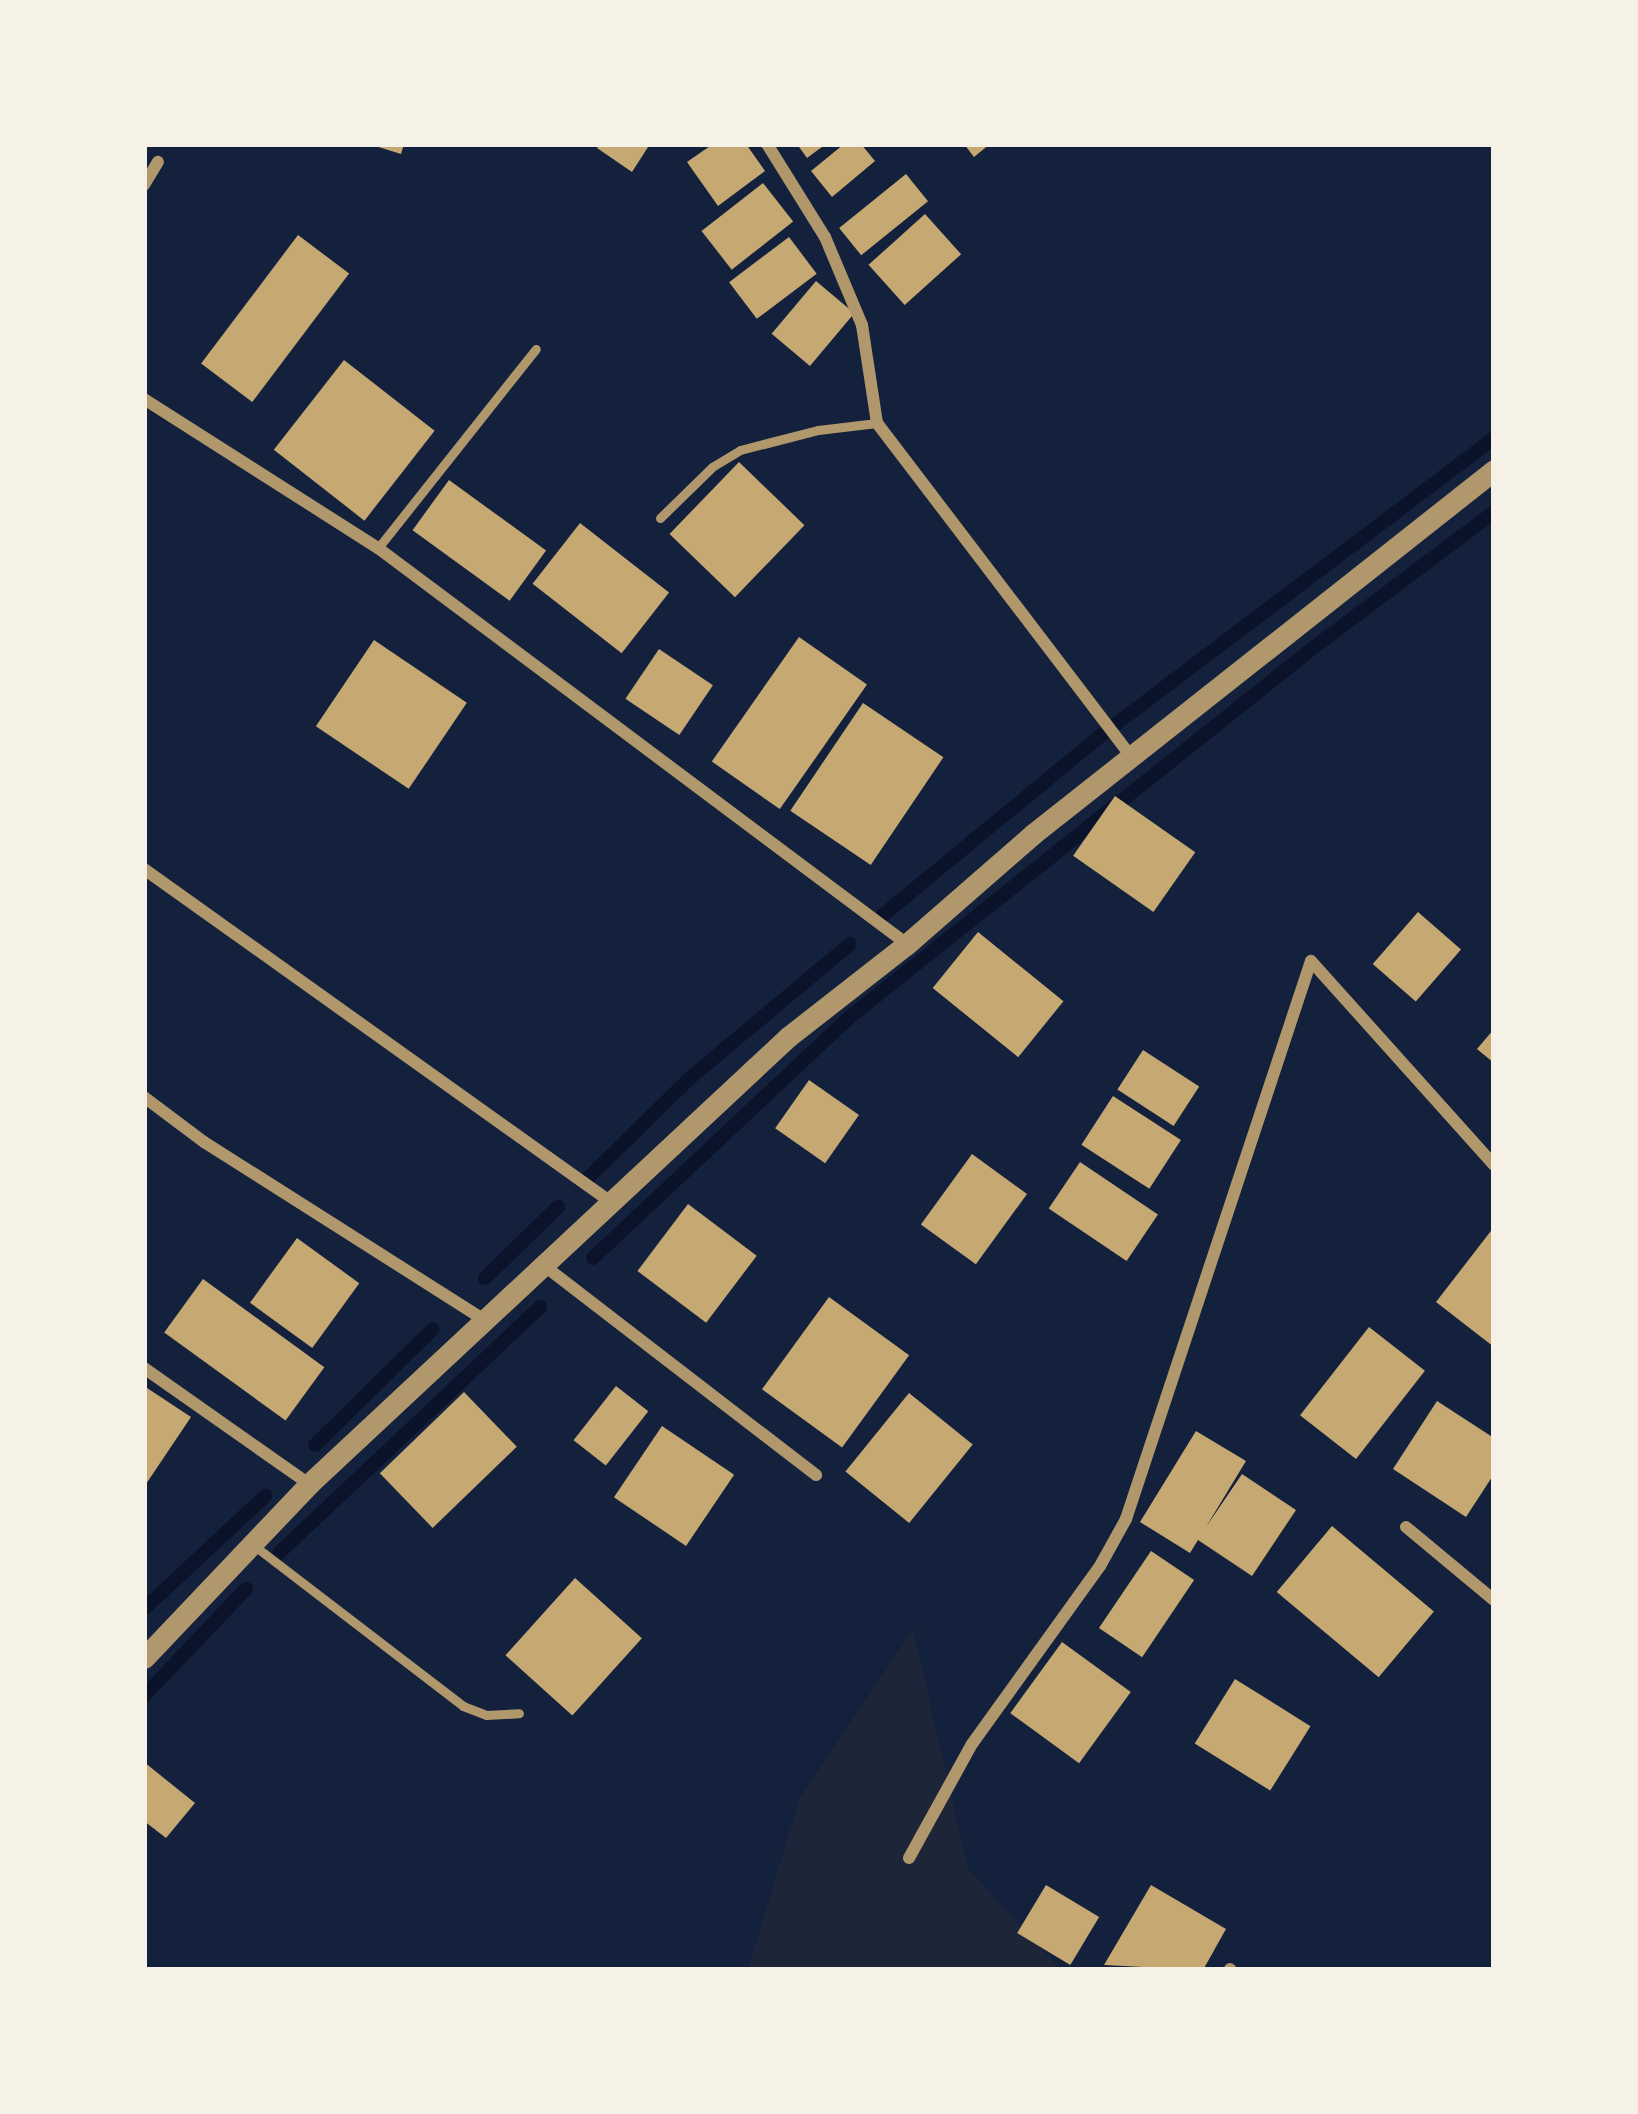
<!DOCTYPE html>
<style>
body{margin:0}
#map{position:relative;width:1638px;height:2114px;overflow:hidden;background:#14213d;font-family:"IBM Plex Sans",sans-serif}
div>[style]{position:absolute}
.green>*{inset:0;background:#1d2539}
.stream>*{height:14px;margin:-7px;padding:0 7px;transform-origin:7px;border-radius:7px;background:#0b132b}
.building>*{inset:0;background:#c6a872;transform-origin:0 0}
.service>*{height:9px;margin:-4.5px;padding:0 4.5px;transform-origin:4.5px;border-radius:4.5px;background:#b1986c}
.minor>*{height:12px;margin:-6px;padding:0 6px;transform-origin:6px;border-radius:6px;background:#b1986c}
.tertiary>*{height:21px;margin:-10.5px;padding:0 10.5px;transform-origin:10.5px;border-radius:10.5px;background:#b1986c}
span{translate:-50% -50%;white-space:nowrap;text-align:center;line-height:1.15;-webkit-text-stroke:12px #f6f1e7;paint-order:stroke}
.frame{position:absolute;inset:0;border:147px solid #f6f1e7;pointer-events:none}
</style>
<div id="map">
<div class="green">
<div style="clip-path:polygon(913px 1629px,968px 1869px,1061px 1970px,748px 1970px,800px 1798px)"></div>
</div>
<div class="stream">
<div style="left:1116px;top:724px;width:474px;rotate:-37.1deg"></div>
<div style="left:883px;top:915px;width:289px;rotate:-39.5deg"></div>
<div style="left:589px;top:1177px;width:140px;rotate:-44.4deg"></div>
<div style="left:689px;top:1079px;width:210px;rotate:-40deg"></div>
<div style="left:593px;top:1258px;width:352px;rotate:-43.2deg"></div>
<div style="left:850px;top:1017px;width:592px;rotate:-38.55deg"></div>
<div style="left:1313px;top:648px;width:226px;rotate:-36.9deg"></div>
<div style="left:485px;top:1278px;width:102px;rotate:-44.2deg"></div>
<div style="left:315px;top:1445px;width:165px;rotate:-44.5deg"></div>
<div style="left:279px;top:1553px;width:359px;rotate:-43.3deg"></div>
<div style="left:144px;top:1609px;width:166px;rotate:-43deg"></div>
<div style="left:144px;top:1696px;width:148px;rotate:-46.4deg"></div>
</div>
<div class="building">
<div style="clip-path:polygon(369px 144px,404px 144px,401px 154px)"></div>
<div style="clip-path:polygon(600px 144px,650px 144px,632px 172px,597px 148px)"></div>
<div style="clip-path:polygon(713px 144px,746px 144px,765px 171px,718px 206px,687px 162px)"></div>
<div style="clip-path:polygon(797px 144px,826px 144px,807px 158px)"></div>
<div style="clip-path:polygon(844px 144px,861px 144px,875px 161px,832px 197px,811px 171px)"></div>
<div style="clip-path:polygon(964px 144px,990px 144px,974px 157px)"></div>
<div style="left:906px;top:174px;width:35px;height:86px;rotate:51deg"></div>
<div style="left:763px;top:183px;width:49px;height:78px;rotate:52deg"></div>
<div style="left:925px;top:214px;width:54px;height:76px;rotate:48deg"></div>
<div style="left:298px;top:235px;width:64px;height:161px;rotate:37deg"></div>
<div style="left:789px;top:237px;width:46px;height:75px;rotate:53deg"></div>
<div style="left:816px;top:281px;width:50px;height:69px;rotate:40deg"></div>
<div style="left:344px;top:360px;width:115px;height:114px;rotate:38deg"></div>
<div style="left:739px;top:462px;width:91px;height:100px;rotate:44deg"></div>
<div style="left:449px;top:480px;width:120px;height:62px;rotate:36deg"></div>
<div style="left:580px;top:523px;width:113px;height:77px;rotate:38deg"></div>
<div style="left:799px;top:637px;width:83px;height:152px;rotate:35deg"></div>
<div style="left:374px;top:640px;width:112px;height:104px;rotate:34deg"></div>
<div style="left:659px;top:649px;width:65px;height:60px;rotate:34deg"></div>
<div style="left:863px;top:703px;width:97px;height:130px;rotate:34deg"></div>
<div style="left:1115px;top:796px;width:98px;height:73px;rotate:35deg"></div>
<div style="left:1418px;top:912px;width:57px;height:69px;rotate:41deg"></div>
<div style="left:978px;top:932px;width:110px;height:72px;rotate:39deg"></div>
<div style="clip-path:polygon(1494px 1029px,1494px 1063px,1477px 1049px)"></div>
<div style="left:1143px;top:1050px;width:67px;height:47px;rotate:33deg"></div>
<div style="left:809px;top:1080px;width:61px;height:59px;rotate:35deg"></div>
<div style="left:1113px;top:1096px;width:81px;height:58px;rotate:33deg"></div>
<div style="left:972px;top:1154px;width:68px;height:87px;rotate:36deg"></div>
<div style="left:1080px;top:1162px;width:94px;height:56px;rotate:34deg"></div>
<div style="left:688px;top:1204px;width:86px;height:84px;rotate:37deg"></div>
<div style="clip-path:polygon(1494px 1227px,1494px 1347px,1436px 1302px)"></div>
<div style="left:297px;top:1238px;width:77px;height:80px;rotate:36deg"></div>
<div style="left:203px;top:1279px;width:150px;height:66px;rotate:36deg"></div>
<div style="left:829px;top:1297px;width:99px;height:114px;rotate:36deg"></div>
<div style="left:1369px;top:1327px;width:71px;height:112px;rotate:38deg"></div>
<div style="clip-path:polygon(144px 1386px,191px 1417px,144px 1487px)"></div>
<div style="left:616px;top:1386px;width:41px;height:69px;rotate:38deg"></div>
<div style="left:464px;top:1392px;width:76px;height:117px;rotate:46deg"></div>
<div style="left:909px;top:1393px;width:82px;height:101px;rotate:39deg"></div>
<div style="clip-path:polygon(1437px 1401px,1494px 1438px,1494px 1474px,1466px 1517px,1393px 1469px)"></div>
<div style="left:662px;top:1426px;width:87px;height:86px;rotate:34deg"></div>
<div style="clip-path:polygon(1196px 1431px,1246px 1461px,1206px 1527px,1242px 1474px,1296px 1510px,1252px 1576px,1198px 1540px,1190px 1553px,1140px 1522px)"></div>
<div style="left:1332px;top:1526px;width:133px;height:86px;rotate:40deg"></div>
<div style="left:1151px;top:1551px;width:52px;height:93px;rotate:34deg"></div>
<div style="left:575px;top:1578px;width:90px;height:104px;rotate:42deg"></div>
<div style="left:1062px;top:1642px;width:85px;height:88px;rotate:36deg"></div>
<div style="left:1235px;top:1679px;width:89px;height:76px;rotate:32deg"></div>
<div style="clip-path:polygon(144px 1762px,195px 1803px,166px 1838px,144px 1821px)"></div>
<div style="left:1046px;top:1885px;width:62px;height:56px;rotate:31deg"></div>
<div style="clip-path:polygon(1151px 1885px,1226px 1929px,1203px 1970px,1104px 1965px)"></div>
</div>
<div class="service">
<div style="left:660px;top:518px;width:73px;rotate:-44.4deg"></div>
<div style="left:712px;top:467px;width:33px;rotate:-31deg"></div>
<div style="left:740px;top:450px;width:81px;rotate:-14.4deg"></div>
<div style="left:818px;top:430px;width:59px;rotate:-6.8deg"></div>
<div style="left:378px;top:548px;width:254px;rotate:-51.6deg"></div>
<div style="left:252px;top:1544px;width:266px;rotate:37.5deg"></div>
<div style="left:463px;top:1706px;width:25px;rotate:21deg"></div>
<div style="left:486px;top:1715px;width:33px;rotate:-3deg"></div>
</div>
<div class="minor">
<div style="left:767px;top:144px;width:110px;rotate:58.1deg"></div>
<div style="left:825px;top:237px;width:95px;rotate:67.2deg"></div>
<div style="left:862px;top:325px;width:99px;rotate:81.3deg"></div>
<div style="left:877px;top:423px;width:421px;rotate:52.7deg"></div>
<div style="left:144px;top:185px;width:27px;rotate:-59deg"></div>
<div style="left:144px;top:399px;width:277px;rotate:32.5deg"></div>
<div style="left:378px;top:548px;width:661px;rotate:36.82deg"></div>
<div style="left:144px;top:869px;width:570px;rotate:35.5deg"></div>
<div style="left:144px;top:1097px;width:75px;rotate:36.9deg"></div>
<div style="left:204px;top:1142px;width:330px;rotate:32.4deg"></div>
<div style="left:542px;top:1264px;width:346px;rotate:37.6deg"></div>
<div style="left:144px;top:1368px;width:202px;rotate:35.1deg"></div>
<div style="left:1406px;top:1527px;width:114px;rotate:39.7deg"></div>
<div style="left:909px;top:1858px;width:130px;rotate:-61.1deg"></div>
<div style="left:972px;top:1744px;width:219px;rotate:-54.3deg"></div>
<div style="left:1100px;top:1566px;width:54px;rotate:-61deg"></div>
<div style="left:1126px;top:1519px;width:588px;rotate:-71.66deg"></div>
<div style="left:1311px;top:961px;width:274px;rotate:48.1deg"></div>
<div style="left:1230px;top:1969px;width:1px;rotate:45deg"></div>
</div>
<div class="tertiary">
<div style="left:144px;top:1658px;width:240px;rotate:-46.5deg"></div>
<div style="left:309px;top:1484px;width:655px;rotate:-43.02deg"></div>
<div style="left:788px;top:1037px;width:151px;rotate:-38deg"></div>
<div style="left:907px;top:944px;width:167px;rotate:-41.1deg"></div>
<div style="left:1033px;top:834px;width:587px;rotate:-38.29deg"></div>
</div>
<div class="frame"></div>
</div>
